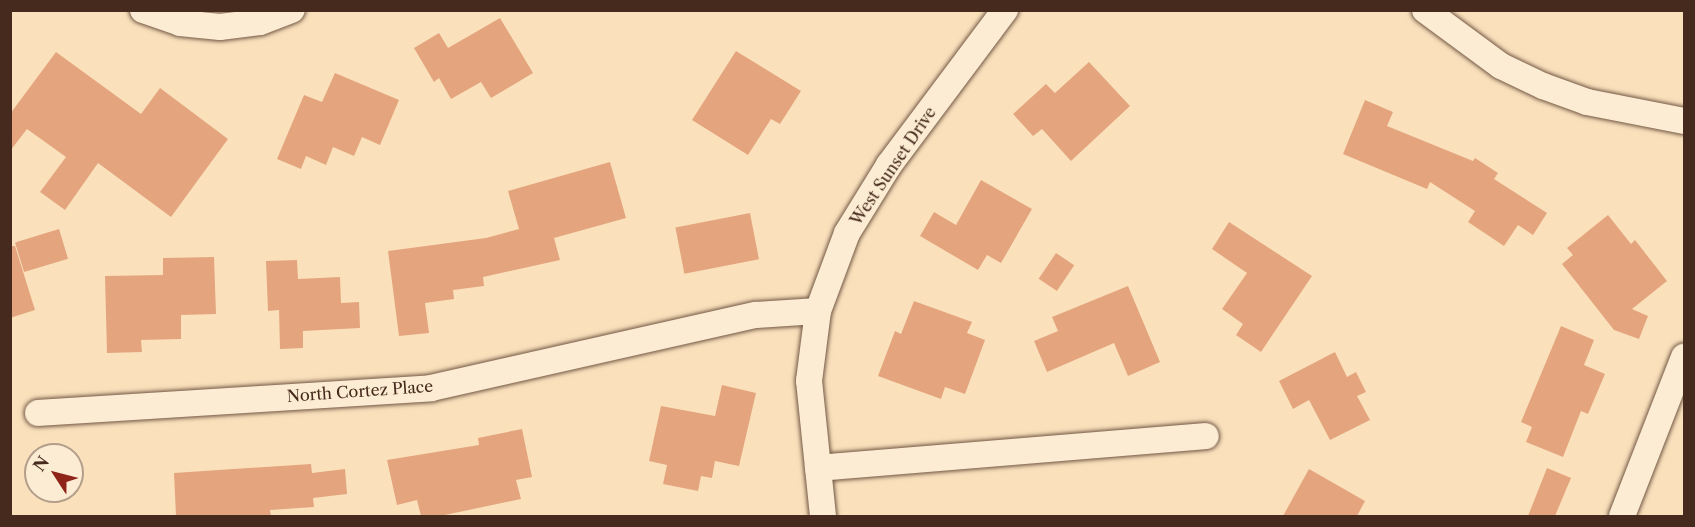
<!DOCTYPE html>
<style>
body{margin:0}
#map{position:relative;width:1695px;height:527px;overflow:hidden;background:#fae1bc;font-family:"Libre Caslon Text",serif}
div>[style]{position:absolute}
.building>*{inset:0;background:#e4a57e;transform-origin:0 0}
.roads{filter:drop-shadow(0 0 2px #735845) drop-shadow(0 0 2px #735845)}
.street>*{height:26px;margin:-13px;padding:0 13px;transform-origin:13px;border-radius:13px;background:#fcecd3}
span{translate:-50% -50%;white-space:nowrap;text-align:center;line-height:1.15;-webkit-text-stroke:4.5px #fcecd3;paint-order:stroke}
.street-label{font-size:16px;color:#462a1d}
.frame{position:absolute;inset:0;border:12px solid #462a1d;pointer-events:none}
.north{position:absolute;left:24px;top:443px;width:60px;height:60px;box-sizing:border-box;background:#fcecd3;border:2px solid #b39e8a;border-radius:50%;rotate:306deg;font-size:16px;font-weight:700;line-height:24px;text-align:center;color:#462a1d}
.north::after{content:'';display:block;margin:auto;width:21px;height:27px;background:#8f2418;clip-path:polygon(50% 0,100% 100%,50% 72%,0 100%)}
</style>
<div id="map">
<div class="building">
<div style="clip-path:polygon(500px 18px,533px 73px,491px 98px,481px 82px,451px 99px,439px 78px,434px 82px,414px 48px,439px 33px,448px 48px)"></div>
<div style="clip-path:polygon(736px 51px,801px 91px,780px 124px,771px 119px,748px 155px,692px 120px)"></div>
<div style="clip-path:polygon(56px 52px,141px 114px,160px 88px,228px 139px,171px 217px,98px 163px,65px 210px,40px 192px,66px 157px,27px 129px,10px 151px,10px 114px)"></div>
<div style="clip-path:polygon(1089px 62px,1130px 106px,1071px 161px,1042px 129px,1033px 136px,1013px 114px,1046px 84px,1055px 93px)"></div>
<div style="clip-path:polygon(335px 73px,399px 100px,380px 145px,362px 137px,354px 156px,333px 147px,326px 165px,306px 156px,301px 169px,277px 159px,304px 95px,322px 102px)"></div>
<div style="clip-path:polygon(1365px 100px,1393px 112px,1387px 126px,1473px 161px,1475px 158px,1498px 173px,1494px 179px,1547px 213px,1533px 235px,1518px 225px,1504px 246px,1468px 222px,1475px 211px,1430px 182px,1427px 189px,1343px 154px)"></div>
<div style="clip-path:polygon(610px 162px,626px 218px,554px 238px,560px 260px,483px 277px,484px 286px,453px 290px,454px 299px,425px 303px,429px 333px,399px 336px,388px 251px,486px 238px,519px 229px,508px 191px)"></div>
<div style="clip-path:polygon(981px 180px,1032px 209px,1001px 263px,987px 255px,978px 270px,920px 236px,934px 212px,956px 225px)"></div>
<div style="left:750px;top:213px;width:47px;height:76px;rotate:79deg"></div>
<div style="clip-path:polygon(1608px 215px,1631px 244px,1635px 240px,1667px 281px,1632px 309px,1648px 316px,1639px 339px,1614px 330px,1562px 264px,1573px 255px,1567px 248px)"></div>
<div style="clip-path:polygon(1229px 222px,1312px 276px,1261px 352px,1236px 335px,1243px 324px,1222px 309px,1247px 273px,1212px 249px)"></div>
<div style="left:59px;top:229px;width:31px;height:46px;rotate:73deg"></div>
<div style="clip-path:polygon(10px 246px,15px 246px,35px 310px,10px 318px)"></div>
<div style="left:1056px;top:253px;width:22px;height:31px;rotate:34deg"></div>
<div style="clip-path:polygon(214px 257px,216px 314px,181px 315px,181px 339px,141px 340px,142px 352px,107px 353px,105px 276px,163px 275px,163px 258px)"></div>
<div style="clip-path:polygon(297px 260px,298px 279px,340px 277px,341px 303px,359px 302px,360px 328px,303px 331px,303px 348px,280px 349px,279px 310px,268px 311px,266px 261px)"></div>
<div style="clip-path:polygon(1128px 286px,1160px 362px,1128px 376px,1114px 343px,1047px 372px,1034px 341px,1058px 331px,1052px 317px)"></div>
<div style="clip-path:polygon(914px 301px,972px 322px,967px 333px,985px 340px,965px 394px,945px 387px,941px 399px,878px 376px,895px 331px,901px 334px)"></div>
<div style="clip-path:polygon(1561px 326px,1594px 340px,1584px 365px,1605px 374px,1588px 414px,1581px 411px,1563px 457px,1526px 442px,1532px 427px,1521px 422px)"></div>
<div style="clip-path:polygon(1335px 352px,1347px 377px,1356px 372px,1366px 392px,1357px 396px,1370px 420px,1330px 440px,1309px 400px,1293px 409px,1279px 381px)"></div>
<div style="clip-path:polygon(722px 385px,756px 393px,739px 466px,715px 461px,712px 478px,701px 476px,698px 491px,663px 484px,667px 465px,649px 461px,661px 406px,715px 416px)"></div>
<div style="clip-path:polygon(522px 429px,532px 477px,516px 480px,521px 499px,440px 516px,421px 516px,417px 500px,397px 505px,387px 460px,479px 445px,478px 438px)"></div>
<div style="clip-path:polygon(311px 464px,312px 473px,345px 469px,347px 494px,313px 498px,314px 507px,270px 510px,271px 516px,176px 516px,174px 473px)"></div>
<div style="clip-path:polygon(1547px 468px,1571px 478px,1555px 516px,1528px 516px)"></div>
<div style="clip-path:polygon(1309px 469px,1365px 501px,1357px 516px,1283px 516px)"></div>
</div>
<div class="roads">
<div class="street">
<div style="left:143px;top:10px;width:39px;rotate:19deg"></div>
<div style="left:180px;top:23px;width:40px;rotate:5.7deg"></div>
<div style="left:220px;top:27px;width:40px;rotate:-7.1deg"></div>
<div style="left:260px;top:22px;width:34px;rotate:-21deg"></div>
<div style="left:1425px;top:10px;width:94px;rotate:36.4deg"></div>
<div style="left:1501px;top:66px;width:47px;rotate:25.5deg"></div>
<div style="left:1543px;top:86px;width:47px;rotate:20deg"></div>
<div style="left:1587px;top:102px;width:99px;rotate:11.1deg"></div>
<div style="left:38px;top:413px;width:394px;rotate:-3.6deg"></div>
<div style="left:431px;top:388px;width:333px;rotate:-12.7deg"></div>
<div style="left:756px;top:315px;width:62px;rotate:-3.7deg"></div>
<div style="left:818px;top:468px;width:389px;rotate:-4.7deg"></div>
<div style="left:823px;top:516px;width:136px;rotate:-95.9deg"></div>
<div style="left:809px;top:381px;width:71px;rotate:-82.7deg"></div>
<div style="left:818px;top:311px;width:83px;rotate:-69.6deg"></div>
<div style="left:847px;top:233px;width:80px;rotate:-58.3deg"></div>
<div style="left:889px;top:165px;width:194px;rotate:-53.2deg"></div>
<div style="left:1622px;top:516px;width:171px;rotate:-68.7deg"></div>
</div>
</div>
<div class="street-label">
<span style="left:893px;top:166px;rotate:-56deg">West Sunset Drive</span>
<span style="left:360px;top:391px;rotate:-4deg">North Cortez Place</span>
</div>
<div class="frame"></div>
<div class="north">N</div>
</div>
